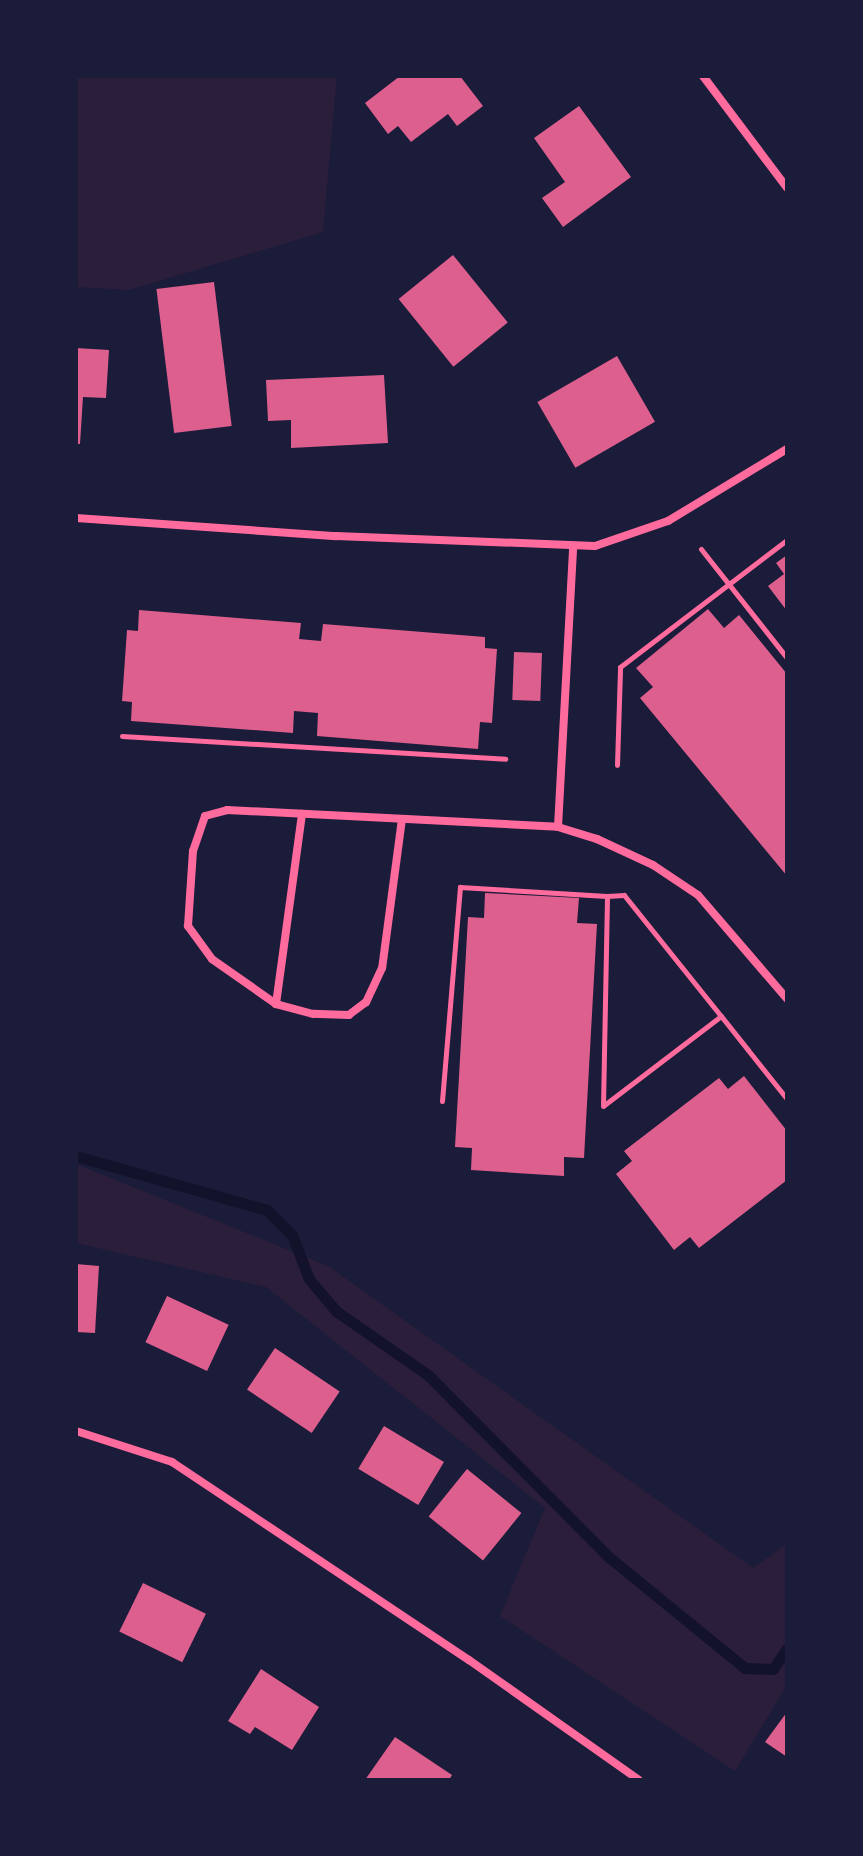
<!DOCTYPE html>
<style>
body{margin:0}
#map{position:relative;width:863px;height:1856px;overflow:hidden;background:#1b1b3a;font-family:"Asap Condensed",sans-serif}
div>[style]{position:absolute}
.green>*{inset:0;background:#2a1e3b}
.stream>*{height:11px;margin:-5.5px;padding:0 5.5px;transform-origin:5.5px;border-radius:5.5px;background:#12122b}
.building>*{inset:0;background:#dd5f8e;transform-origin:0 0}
.path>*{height:5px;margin:-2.5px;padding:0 2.5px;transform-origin:2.5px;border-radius:2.5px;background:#ff6b9d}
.minor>*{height:8px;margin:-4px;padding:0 4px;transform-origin:4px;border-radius:4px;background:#ff6b9d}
span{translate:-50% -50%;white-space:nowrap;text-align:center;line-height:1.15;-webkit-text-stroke:7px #1b1b3a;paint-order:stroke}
.frame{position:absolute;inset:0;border:78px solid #1b1b3a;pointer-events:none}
</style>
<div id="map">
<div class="green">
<div style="clip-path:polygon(76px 76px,337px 76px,323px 232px,129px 290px,76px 287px)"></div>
<div style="clip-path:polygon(76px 1164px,328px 1266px,753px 1568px,787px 1544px,787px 1685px,735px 1771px,500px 1616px,545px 1508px,266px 1287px,76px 1243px)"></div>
</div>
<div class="stream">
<div style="left:76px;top:1156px;width:198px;rotate:15.8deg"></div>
<div style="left:267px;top:1210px;width:35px;rotate:45deg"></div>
<div style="left:292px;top:1235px;width:47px;rotate:68.9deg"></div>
<div style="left:309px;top:1279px;width:42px;rotate:49.8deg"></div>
<div style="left:336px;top:1311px;width:112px;rotate:34.8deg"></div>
<div style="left:428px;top:1375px;width:258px;rotate:45.2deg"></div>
<div style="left:610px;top:1558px;width:174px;rotate:39.2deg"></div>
<div style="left:745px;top:1668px;width:28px;rotate:2deg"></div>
<div style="left:773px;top:1669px;width:25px;rotate:-56deg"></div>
</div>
<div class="building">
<div style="clip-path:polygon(400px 76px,460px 76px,483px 106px,457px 126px,448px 114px,411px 142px,398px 126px,388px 134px,365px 103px)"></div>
<div style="clip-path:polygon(579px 106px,631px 177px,563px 227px,542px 198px,565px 182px,534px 138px)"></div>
<div style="left:453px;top:255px;width:87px;height:70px;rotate:51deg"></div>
<div style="left:214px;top:282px;width:145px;height:58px;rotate:83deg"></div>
<div style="clip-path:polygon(76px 348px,109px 350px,106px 398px,83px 397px,80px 444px,76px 444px)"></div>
<div style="left:617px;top:356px;width:76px;height:92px;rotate:60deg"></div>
<div style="clip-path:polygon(384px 375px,388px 443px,291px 448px,291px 420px,268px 421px,266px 380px)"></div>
<div style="clip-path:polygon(787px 555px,787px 611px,768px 586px,784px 574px,776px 563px)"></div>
<div style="clip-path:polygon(708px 609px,724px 628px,739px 615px,787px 674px,787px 876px,640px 698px,653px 687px,636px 668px)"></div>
<div style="clip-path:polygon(139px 610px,301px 623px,299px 639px,321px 641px,323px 624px,485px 637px,485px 648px,497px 649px,492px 723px,480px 722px,478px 749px,317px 736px,318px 713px,294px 711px,293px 733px,131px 721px,132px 702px,122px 701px,127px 630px,138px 631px)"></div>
<div style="left:514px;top:652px;width:28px;height:48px;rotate:2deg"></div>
<div style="clip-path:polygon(485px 893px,579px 898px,577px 923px,597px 924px,584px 1158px,564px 1157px,564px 1176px,471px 1170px,472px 1148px,455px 1147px,468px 917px,484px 918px)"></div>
<div style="clip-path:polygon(744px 1076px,787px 1131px,787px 1180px,699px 1248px,690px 1237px,674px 1250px,616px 1174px,632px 1161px,624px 1151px,719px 1078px,728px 1089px)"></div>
<div style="clip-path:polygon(76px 1264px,99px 1266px,95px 1333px,76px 1332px)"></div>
<div style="left:167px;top:1296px;width:68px;height:51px;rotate:25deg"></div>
<div style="left:275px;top:1348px;width:78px;height:50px;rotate:34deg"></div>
<div style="left:384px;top:1426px;width:70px;height:50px;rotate:31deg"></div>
<div style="left:467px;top:1469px;width:70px;height:61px;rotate:39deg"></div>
<div style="left:143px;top:1583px;width:70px;height:54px;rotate:26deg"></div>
<div style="clip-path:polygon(261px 1669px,319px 1707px,292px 1750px,255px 1727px,250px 1734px,228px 1721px)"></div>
<div style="clip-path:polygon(787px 1712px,787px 1757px,765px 1742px)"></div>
<div style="clip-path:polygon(395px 1737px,452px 1775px,449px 1780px,365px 1780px)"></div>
</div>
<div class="path">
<div style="left:701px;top:549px;width:139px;rotate:51.7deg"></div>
<div style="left:122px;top:736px;width:384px;rotate:3.4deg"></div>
<div style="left:617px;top:765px;width:98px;rotate:-88.2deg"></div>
<div style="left:620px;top:667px;width:210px;rotate:-37.3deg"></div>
<div style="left:721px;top:1016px;width:148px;rotate:142.7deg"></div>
<div style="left:603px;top:1106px;width:210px;rotate:-88.9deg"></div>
<div style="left:607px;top:896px;width:17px;rotate:-3deg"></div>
<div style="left:624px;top:895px;width:155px;rotate:51.3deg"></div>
<div style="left:721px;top:1016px;width:43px;rotate:51.5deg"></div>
<div style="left:748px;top:1050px;width:63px;rotate:51.5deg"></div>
<div style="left:442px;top:1101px;width:215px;rotate:-85.2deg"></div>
<div style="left:460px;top:887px;width:147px;rotate:3.5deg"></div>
</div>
<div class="minor">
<div style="left:703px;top:76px;width:140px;rotate:53.1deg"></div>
<div style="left:76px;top:518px;width:261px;rotate:4deg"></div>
<div style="left:336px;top:536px;width:259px;rotate:2.2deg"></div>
<div style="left:595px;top:546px;width:77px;rotate:-18.9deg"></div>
<div style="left:668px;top:521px;width:139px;rotate:-31.2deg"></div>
<div style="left:402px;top:819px;width:150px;rotate:97.6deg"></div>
<div style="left:382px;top:968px;width:38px;rotate:115deg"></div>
<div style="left:366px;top:1002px;width:21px;rotate:143deg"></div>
<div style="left:349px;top:1015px;width:36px;rotate:-178deg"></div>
<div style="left:313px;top:1014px;width:38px;rotate:-165deg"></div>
<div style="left:276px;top:1004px;width:78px;rotate:-144.9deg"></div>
<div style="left:212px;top:959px;width:41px;rotate:-126deg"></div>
<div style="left:188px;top:926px;width:75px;rotate:-86.2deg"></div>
<div style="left:193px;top:851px;width:37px;rotate:-71deg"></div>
<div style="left:205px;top:816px;width:23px;rotate:-15deg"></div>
<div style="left:227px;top:810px;width:331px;rotate:2.9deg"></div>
<div style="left:558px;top:827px;width:41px;rotate:17.1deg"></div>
<div style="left:597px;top:839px;width:62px;rotate:24.9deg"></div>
<div style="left:653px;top:865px;width:54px;rotate:33.7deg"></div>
<div style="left:698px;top:895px;width:137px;rotate:49.4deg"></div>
<div style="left:558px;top:827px;width:280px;rotate:-86.9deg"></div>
<div style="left:276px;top:1004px;width:192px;rotate:-82.2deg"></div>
<div style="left:76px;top:1431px;width:101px;rotate:17.9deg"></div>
<div style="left:172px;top:1462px;width:357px;rotate:33.7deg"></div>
<div style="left:469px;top:1660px;width:208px;rotate:35.2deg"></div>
</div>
<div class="frame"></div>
</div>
